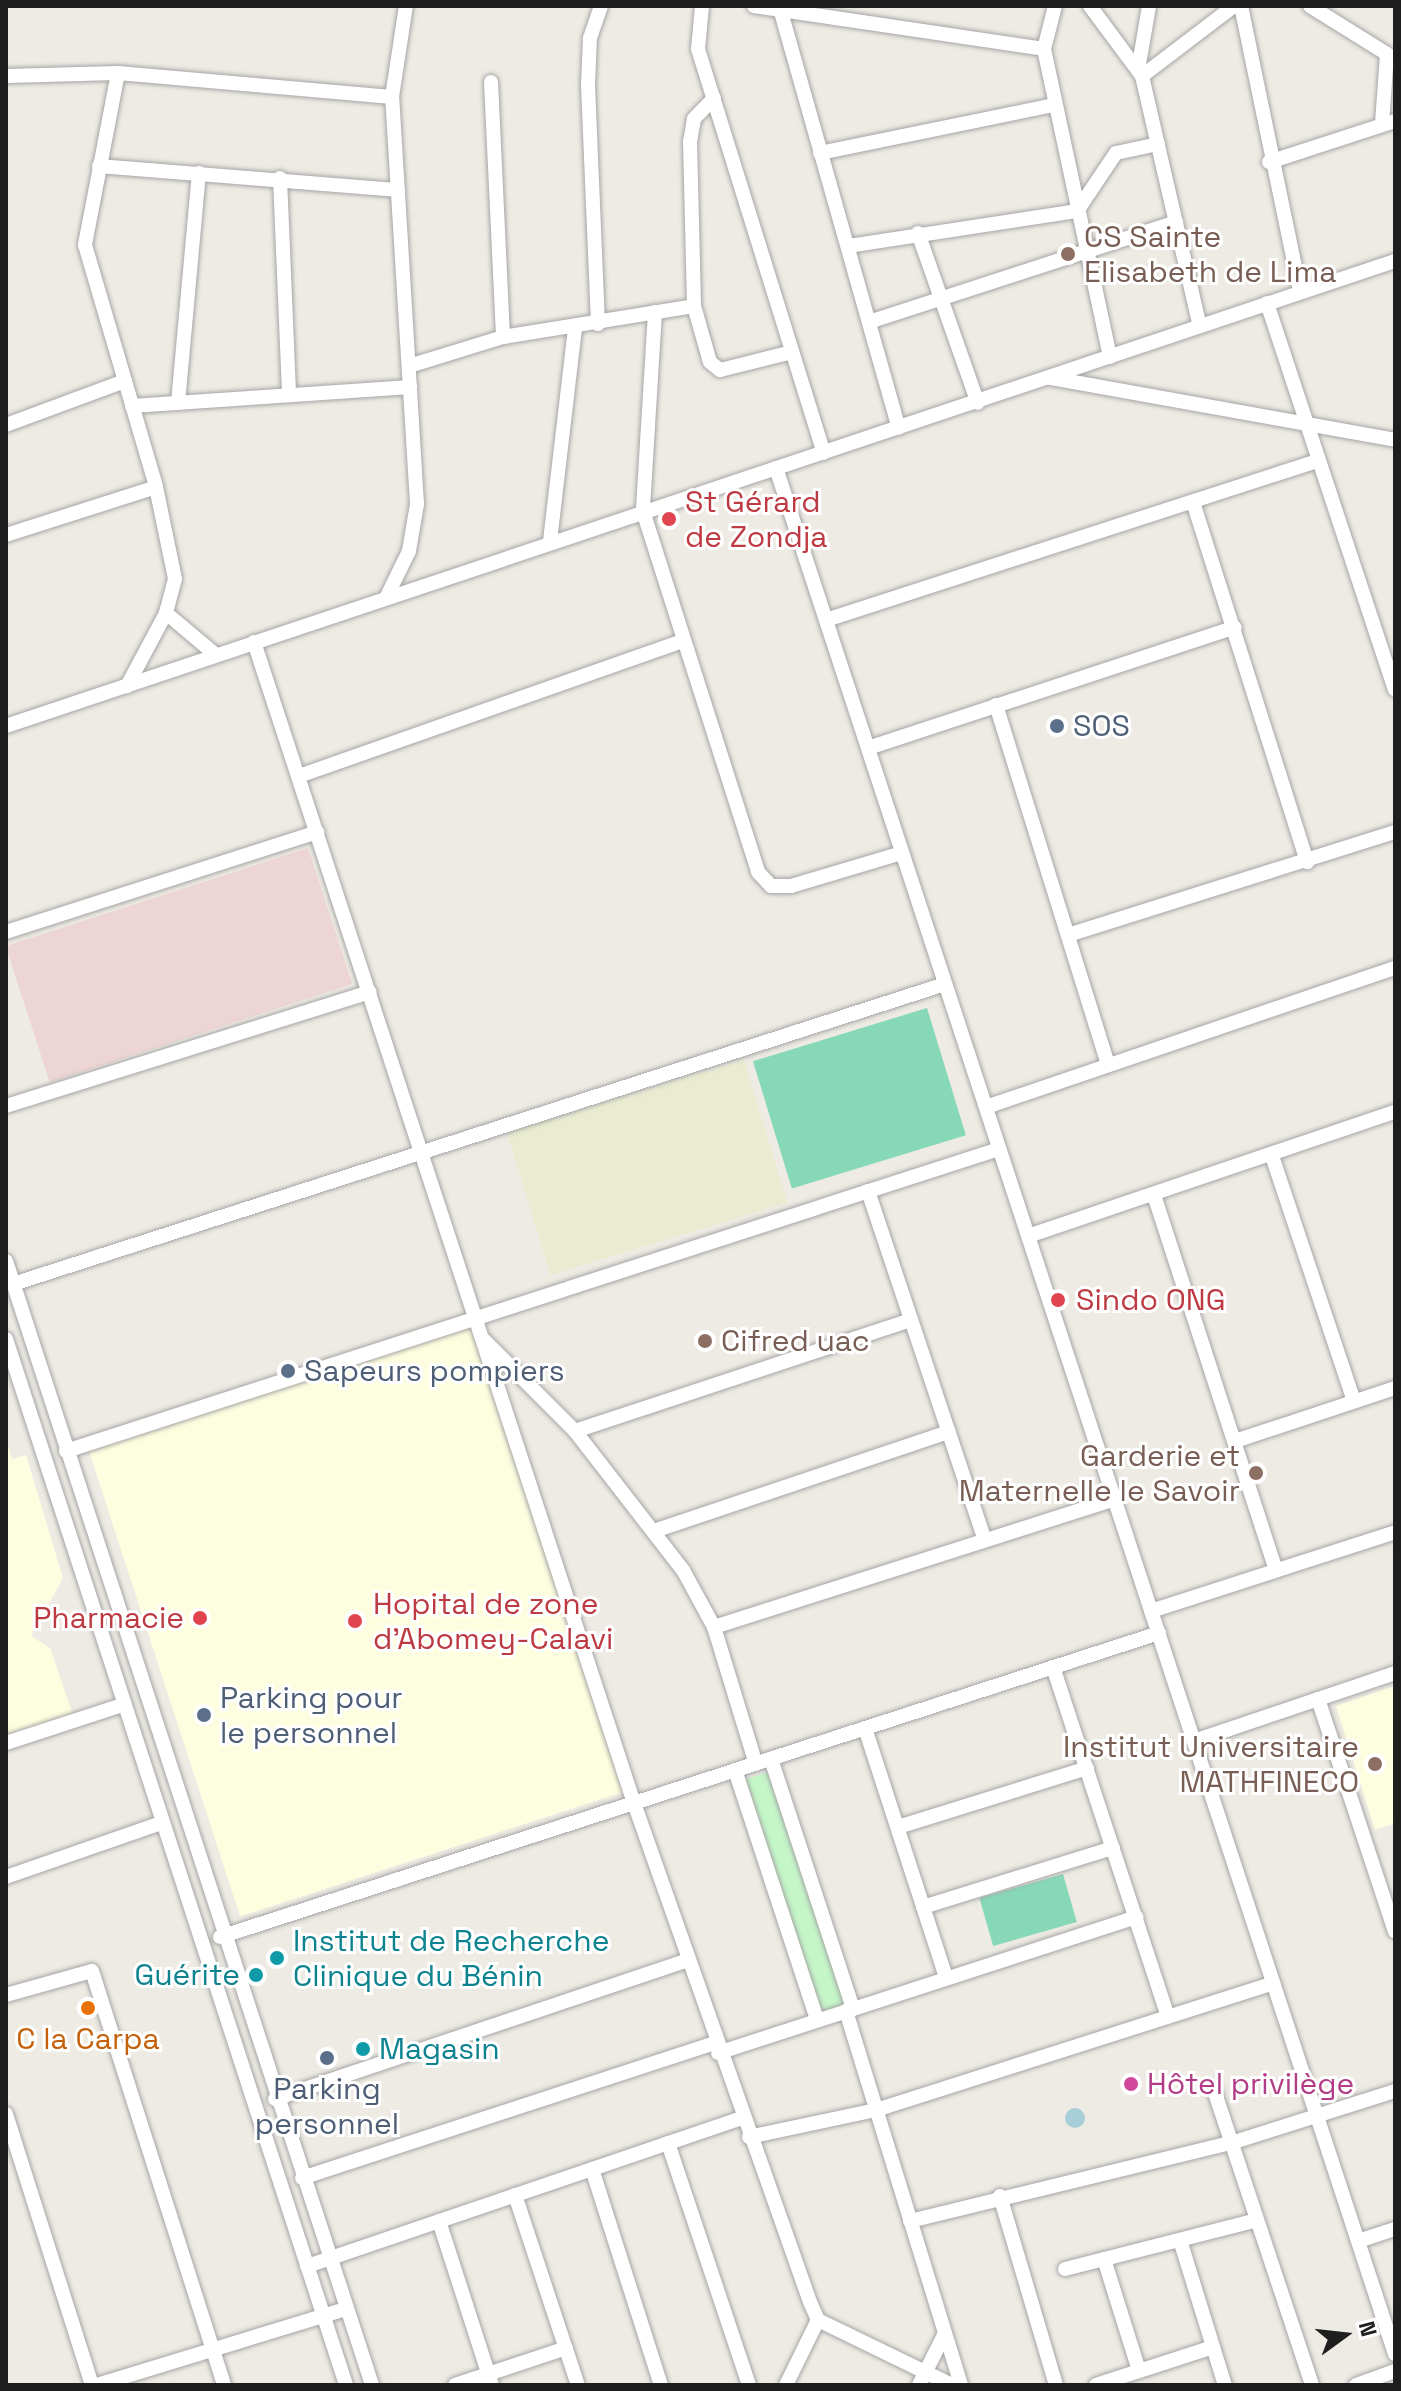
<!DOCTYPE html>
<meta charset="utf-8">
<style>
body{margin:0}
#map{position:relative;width:1401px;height:2391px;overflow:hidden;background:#eeebe4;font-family:"Space Grotesk",sans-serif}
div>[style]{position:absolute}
.commercial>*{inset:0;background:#eed5d5;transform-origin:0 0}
.education>*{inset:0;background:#fdfddf;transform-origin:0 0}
.farmland>*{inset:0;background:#eaecd1;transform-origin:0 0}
.park>*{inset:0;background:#c4f6c8;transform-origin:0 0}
.pitch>*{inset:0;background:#87d8b8;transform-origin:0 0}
.water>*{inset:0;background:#a8ced9}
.round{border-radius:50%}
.roads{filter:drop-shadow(0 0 2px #a5a5a5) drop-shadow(0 0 2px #a5a5a5)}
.minor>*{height:14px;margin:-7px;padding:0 7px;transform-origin:7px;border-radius:7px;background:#fff}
.dots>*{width:22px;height:22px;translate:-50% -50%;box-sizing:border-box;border:4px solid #fff;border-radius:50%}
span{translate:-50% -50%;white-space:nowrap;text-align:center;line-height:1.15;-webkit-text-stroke:6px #fff;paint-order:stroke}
.education-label{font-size:30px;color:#785e54}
.left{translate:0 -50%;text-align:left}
.right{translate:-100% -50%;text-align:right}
.health-label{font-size:30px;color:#be3a42}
.service-label{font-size:30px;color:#4e5e75}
.culture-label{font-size:30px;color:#0d838f}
.food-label{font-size:30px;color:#c56008}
.hotel-label{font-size:30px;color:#b23c85}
.frame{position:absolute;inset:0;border:8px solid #1e1e1e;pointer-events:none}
.north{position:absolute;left:1305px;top:2295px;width:80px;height:80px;-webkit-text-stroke:6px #fff;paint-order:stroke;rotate:75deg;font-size:22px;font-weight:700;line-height:32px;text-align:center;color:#1e1e1e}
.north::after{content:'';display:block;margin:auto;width:28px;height:36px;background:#1e1e1e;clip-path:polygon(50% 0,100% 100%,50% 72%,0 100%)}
</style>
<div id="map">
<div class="commercial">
<div style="left:308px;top:848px;width:143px;height:318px;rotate:72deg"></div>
</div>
<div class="education">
<div style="left:472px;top:1326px;width:490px;height:403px;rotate:72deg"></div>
<div style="clip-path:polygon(6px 1438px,12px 1459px,26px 1455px,63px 1578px,31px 1636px,50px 1648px,74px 1718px,6px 1740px)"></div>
<div style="clip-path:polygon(1395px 1686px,1395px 1823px,1375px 1830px,1336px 1706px)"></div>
</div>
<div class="farmland">
<div style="left:744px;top:1060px;width:149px;height:248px;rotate:73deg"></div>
</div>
<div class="park">
<div style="left:771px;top:1771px;width:245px;height:29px;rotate:72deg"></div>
</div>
<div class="pitch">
<div style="left:927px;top:1008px;width:133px;height:182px;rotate:73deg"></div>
<div style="left:1063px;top:1874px;width:50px;height:87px;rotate:74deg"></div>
</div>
<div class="water">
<div class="round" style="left:1065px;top:2108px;width:20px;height:20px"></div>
</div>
<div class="roads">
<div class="minor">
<div style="left:702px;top:6px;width:43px;rotate:95.3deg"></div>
<div style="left:698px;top:49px;width:423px;rotate:72.7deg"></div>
<div style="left:754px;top:6px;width:293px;rotate:8.4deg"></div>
<div style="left:1055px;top:6px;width:44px;rotate:104.3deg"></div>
<div style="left:1044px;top:49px;width:315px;rotate:77.9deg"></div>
<div style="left:1090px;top:6px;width:87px;rotate:53.4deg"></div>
<div style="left:1142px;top:76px;width:253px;rotate:77deg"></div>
<div style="left:1241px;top:6px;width:292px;rotate:78.3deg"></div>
<div style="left:1310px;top:6px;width:91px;rotate:31.9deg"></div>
<div style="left:1387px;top:54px;width:69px;rotate:94.1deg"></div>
<div style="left:781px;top:12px;width:432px;rotate:74.2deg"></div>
<div style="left:1138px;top:70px;width:65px;rotate:-80.2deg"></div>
<div style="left:118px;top:73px;width:175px;rotate:100.9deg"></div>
<div style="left:85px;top:245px;width:252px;rotate:73.6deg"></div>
<div style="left:156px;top:487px;width:94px;rotate:78.3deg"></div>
<div style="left:175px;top:579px;width:35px;rotate:105deg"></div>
<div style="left:166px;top:613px;width:83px;rotate:118.1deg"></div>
<div style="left:6px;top:76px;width:112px;rotate:-1.5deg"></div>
<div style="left:118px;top:73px;width:275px;rotate:5deg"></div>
<div style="left:1142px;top:76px;width:116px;rotate:-37.3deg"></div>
<div style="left:491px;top:82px;width:255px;rotate:87.3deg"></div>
<div style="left:714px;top:98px;width:29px;rotate:134deg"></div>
<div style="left:694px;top:119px;width:22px;rotate:100deg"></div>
<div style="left:690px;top:141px;width:165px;rotate:88.6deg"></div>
<div style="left:694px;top:306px;width:58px;rotate:74.1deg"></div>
<div style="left:710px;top:362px;width:13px;rotate:39deg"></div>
<div style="left:720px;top:370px;width:74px;rotate:-14deg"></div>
<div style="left:820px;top:153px;width:238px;rotate:-11.6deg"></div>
<div style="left:1269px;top:162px;width:133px;rotate:-18deg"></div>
<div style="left:99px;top:166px;width:300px;rotate:4.6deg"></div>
<div style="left:280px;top:178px;width:216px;rotate:87.6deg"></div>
<div style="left:918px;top:233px;width:180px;rotate:70.6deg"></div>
<div style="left:848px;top:246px;width:232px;rotate:-8.7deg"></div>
<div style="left:1077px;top:211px;width:70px;rotate:-56.1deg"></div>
<div style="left:1116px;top:153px;width:43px;rotate:-12.1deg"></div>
<div style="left:1267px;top:303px;width:407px;rotate:71.7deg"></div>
<div style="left:655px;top:312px;width:199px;rotate:93.5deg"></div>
<div style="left:643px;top:511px;width:379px;rotate:72.3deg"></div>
<div style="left:758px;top:872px;width:19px;rotate:47deg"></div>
<div style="left:771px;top:886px;width:20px"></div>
<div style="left:791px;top:886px;width:116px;rotate:-16.6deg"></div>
<div style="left:869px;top:322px;width:323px;rotate:-18deg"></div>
<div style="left:598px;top:324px;width:239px;rotate:-92.4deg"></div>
<div style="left:588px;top:85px;width:47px;rotate:-87.6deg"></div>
<div style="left:590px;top:38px;width:34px;rotate:-71deg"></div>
<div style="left:409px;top:366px;width:98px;rotate:-17.1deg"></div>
<div style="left:503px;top:337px;width:193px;rotate:-9.2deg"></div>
<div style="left:1051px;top:378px;width:350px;rotate:10.2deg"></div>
<div style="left:178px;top:403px;width:231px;rotate:-84.8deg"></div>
<div style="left:132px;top:406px;width:279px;rotate:-3.9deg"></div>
<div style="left:6px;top:425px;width:127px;rotate:-20.3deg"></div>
<div style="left:776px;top:468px;width:1985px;rotate:71.83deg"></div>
<div style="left:1193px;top:502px;width:378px;rotate:72.4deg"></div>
<div style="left:6px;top:535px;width:157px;rotate:-17.7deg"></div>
<div style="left:550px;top:541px;width:214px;rotate:-83.3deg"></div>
<div style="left:387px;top:596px;width:50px;rotate:-63.9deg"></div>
<div style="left:409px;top:551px;width:48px;rotate:-80.3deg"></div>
<div style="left:417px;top:504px;width:408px;rotate:-93.5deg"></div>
<div style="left:392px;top:97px;width:92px;rotate:-81.3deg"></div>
<div style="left:166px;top:613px;width:65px;rotate:40deg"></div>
<div style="left:826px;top:620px;width:516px;rotate:-17.94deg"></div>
<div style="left:254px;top:642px;width:1222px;rotate:71.88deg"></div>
<div style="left:634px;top:1803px;width:529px;rotate:70.57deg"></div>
<div style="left:810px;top:2302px;width:20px;rotate:66deg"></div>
<div style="left:818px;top:2320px;width:149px;rotate:25.9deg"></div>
<div style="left:996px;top:705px;width:377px;rotate:72.7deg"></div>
<div style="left:6px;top:726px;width:1465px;rotate:-18.51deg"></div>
<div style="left:868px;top:748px;width:386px;rotate:-18.2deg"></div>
<div style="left:299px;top:776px;width:407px;rotate:-19.4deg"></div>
<div style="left:6px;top:932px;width:327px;rotate:-17.8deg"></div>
<div style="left:1068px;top:935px;width:343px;rotate:-17.5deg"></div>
<div style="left:6px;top:1106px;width:381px;rotate:-17.4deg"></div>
<div style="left:986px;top:1107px;width:432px;rotate:-18.8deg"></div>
<div style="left:1272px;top:1156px;width:258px;rotate:71.5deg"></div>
<div style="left:868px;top:1191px;width:368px;rotate:71.5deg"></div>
<div style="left:1154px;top:1195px;width:395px;rotate:72deg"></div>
<div style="left:1028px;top:1236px;width:387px;rotate:-18.7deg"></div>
<div style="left:6px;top:1261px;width:1182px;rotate:71.96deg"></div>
<div style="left:13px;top:1284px;width:979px;rotate:-17.84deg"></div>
<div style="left:6px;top:1339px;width:1100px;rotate:71.99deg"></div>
<div style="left:484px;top:1340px;width:129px;rotate:45deg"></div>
<div style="left:575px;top:1431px;width:176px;rotate:52.2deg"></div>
<div style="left:683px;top:1570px;width:65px;rotate:61.5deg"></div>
<div style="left:714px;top:1627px;width:143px;rotate:73deg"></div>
<div style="left:575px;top:1431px;width:354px;rotate:-18.3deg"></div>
<div style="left:1235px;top:1441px;width:169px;rotate:-18.3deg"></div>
<div style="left:66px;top:1451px;width:981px;rotate:-17.94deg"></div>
<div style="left:654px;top:1531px;width:311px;rotate:-18.6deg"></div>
<div style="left:1151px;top:1611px;width:256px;rotate:-17.9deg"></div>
<div style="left:714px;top:1627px;width:421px;rotate:-17.7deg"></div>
<div style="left:1053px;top:1667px;width:368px;rotate:71.8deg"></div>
<div style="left:1318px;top:1699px;width:245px;rotate:71.7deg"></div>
<div style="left:865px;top:1728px;width:262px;rotate:72deg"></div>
<div style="left:1194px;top:1741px;width:212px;rotate:-18.7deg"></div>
<div style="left:6px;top:1743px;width:122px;rotate:-18.1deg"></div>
<div style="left:771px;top:1759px;width:263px;rotate:71.8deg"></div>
<div style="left:735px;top:1770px;width:263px;rotate:71.8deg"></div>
<div style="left:898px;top:1827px;width:198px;rotate:-17.3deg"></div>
<div style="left:6px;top:1877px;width:164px;rotate:-19.2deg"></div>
<div style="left:923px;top:1907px;width:199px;rotate:-17.3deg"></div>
<div style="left:220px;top:1937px;width:987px;rotate:-17.94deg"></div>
<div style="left:6px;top:1995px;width:89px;rotate:-15.6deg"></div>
<div style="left:92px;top:1971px;width:435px;rotate:72.3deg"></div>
<div style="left:846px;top:2011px;width:391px;rotate:72.9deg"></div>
<div style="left:718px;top:2053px;width:440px;rotate:-18deg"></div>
<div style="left:1214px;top:2090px;width:311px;rotate:71.6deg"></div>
<div style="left:275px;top:2099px;width:435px;rotate:-18.6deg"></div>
<div style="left:6px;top:2114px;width:284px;rotate:72.4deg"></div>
<div style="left:749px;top:2137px;width:130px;rotate:-12deg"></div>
<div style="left:876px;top:2110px;width:417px;rotate:-17.7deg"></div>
<div style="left:668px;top:2143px;width:255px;rotate:71.5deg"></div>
<div style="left:592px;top:2169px;width:227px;rotate:72.3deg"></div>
<div style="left:302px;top:2178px;width:435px;rotate:-18.1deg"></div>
<div style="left:515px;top:2195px;width:200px;rotate:71.7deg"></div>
<div style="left:1000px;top:2196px;width:197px;rotate:73.5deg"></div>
<div style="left:439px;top:2221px;width:172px;rotate:72.1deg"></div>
<div style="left:910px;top:2221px;width:330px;rotate:-13.7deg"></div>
<div style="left:1231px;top:2143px;width:172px;rotate:-17.6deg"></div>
<div style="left:1180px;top:2240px;width:152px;rotate:72.8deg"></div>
<div style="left:1358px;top:2241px;width:39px;rotate:-18deg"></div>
<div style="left:1104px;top:2259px;width:117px;rotate:72.6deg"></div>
<div style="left:307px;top:2266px;width:459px;rotate:-18.8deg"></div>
<div style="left:1065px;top:2269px;width:198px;rotate:-14.3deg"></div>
<div style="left:97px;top:2385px;width:260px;rotate:-17deg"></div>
<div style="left:455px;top:2385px;width:117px;rotate:-18.4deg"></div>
<div style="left:786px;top:2385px;width:72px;rotate:-63.8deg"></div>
<div style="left:919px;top:2385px;width:58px;rotate:-63.4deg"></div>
<div style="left:1096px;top:2385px;width:123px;rotate:-18deg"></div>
<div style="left:1356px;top:2385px;width:41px;rotate:-19.7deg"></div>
</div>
</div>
<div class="dots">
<div style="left:1068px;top:254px;background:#8d6e63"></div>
<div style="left:669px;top:519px;background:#e0444e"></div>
<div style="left:1057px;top:726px;background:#5c6f8a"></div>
<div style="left:1058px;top:1300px;background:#e0444e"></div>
<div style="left:705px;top:1341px;background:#8d6e63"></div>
<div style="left:288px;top:1371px;background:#5c6f8a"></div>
<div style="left:1256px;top:1473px;background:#8d6e63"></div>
<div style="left:200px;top:1618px;background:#e0444e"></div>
<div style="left:355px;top:1621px;background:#e0444e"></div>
<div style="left:204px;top:1715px;background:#5c6f8a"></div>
<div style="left:1375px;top:1764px;background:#8d6e63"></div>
<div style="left:277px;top:1958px;background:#0f9aa8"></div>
<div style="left:256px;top:1975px;background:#0f9aa8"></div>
<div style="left:88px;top:2008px;background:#e8710a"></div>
<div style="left:363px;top:2049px;background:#0f9aa8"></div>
<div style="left:327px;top:2058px;background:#5c6f8a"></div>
<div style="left:1131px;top:2084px;background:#d1479c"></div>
</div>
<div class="education-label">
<span class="left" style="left:1084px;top:254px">CS Sainte<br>Elisabeth de Lima</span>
<span class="left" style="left:721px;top:1341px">Cifred uac</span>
<span class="right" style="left:1240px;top:1473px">Garderie et<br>Maternelle le Savoir</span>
<span class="right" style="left:1359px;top:1764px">Institut Universitaire<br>MATHFINECO</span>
</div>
<div class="health-label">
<span class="left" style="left:685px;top:519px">St Gérard<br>de Zondja</span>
<span class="left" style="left:1076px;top:1300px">Sindo ONG</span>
<span class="left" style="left:373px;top:1621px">Hopital de zone<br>d’Abomey-Calavi</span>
<span class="right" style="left:184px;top:1618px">Pharmacie</span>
</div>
<div class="service-label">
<span class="left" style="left:1073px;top:726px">SOS</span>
<span class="left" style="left:304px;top:1371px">Sapeurs pompiers</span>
<span class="left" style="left:220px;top:1715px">Parking pour<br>le personnel</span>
<span style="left:327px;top:2106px">Parking<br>personnel</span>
</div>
<div class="culture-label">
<span class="left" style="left:293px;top:1958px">Institut de Recherche<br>Clinique du Bénin</span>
<span class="right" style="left:240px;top:1975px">Guérite</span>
<span class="left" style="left:379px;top:2049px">Magasin</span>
</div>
<div class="food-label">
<span style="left:88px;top:2039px">C la Carpa</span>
</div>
<div class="hotel-label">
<span class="left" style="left:1147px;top:2084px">Hôtel privilège</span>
</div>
<div class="frame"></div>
<div class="north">N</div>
</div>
